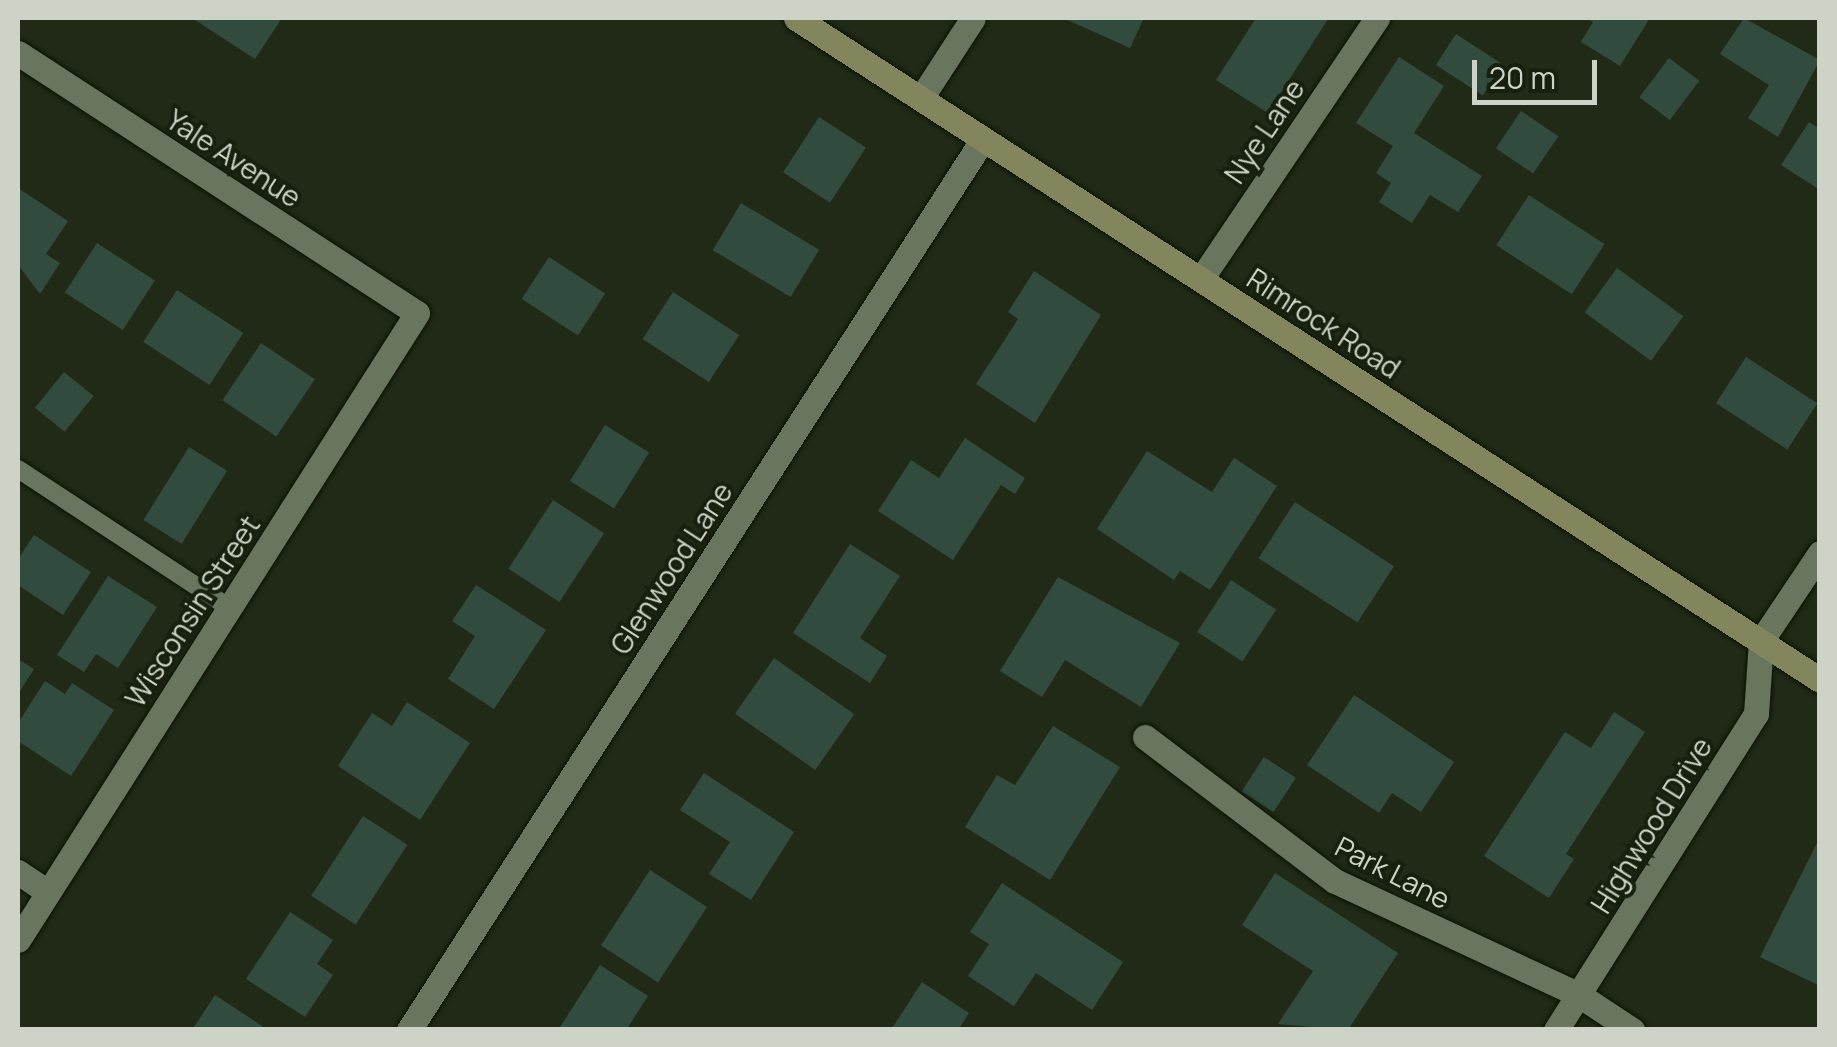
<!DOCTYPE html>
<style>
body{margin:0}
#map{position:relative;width:1837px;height:1047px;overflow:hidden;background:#212a16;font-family:Manrope,sans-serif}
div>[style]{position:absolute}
.building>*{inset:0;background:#324b3f;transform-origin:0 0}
.roads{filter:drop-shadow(0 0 2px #0a1202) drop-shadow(0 0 2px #0a1202)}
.service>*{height:18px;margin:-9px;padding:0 9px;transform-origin:9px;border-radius:9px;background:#69755e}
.minor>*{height:25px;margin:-12.5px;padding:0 12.5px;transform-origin:12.5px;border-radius:12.5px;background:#69755e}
.secondary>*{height:25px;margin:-12.5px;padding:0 12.5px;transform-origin:12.5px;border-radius:12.5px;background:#83855d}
span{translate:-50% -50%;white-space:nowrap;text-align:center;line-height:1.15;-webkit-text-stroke:8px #17200d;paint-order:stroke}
.street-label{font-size:28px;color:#cdd4c7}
.frame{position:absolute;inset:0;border:20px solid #cdd4c7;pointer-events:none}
.scale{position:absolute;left:1472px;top:60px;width:125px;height:45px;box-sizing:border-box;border:5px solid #cdd4c7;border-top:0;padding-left:12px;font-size:30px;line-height:35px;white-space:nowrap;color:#cdd4c7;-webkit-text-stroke:8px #17200d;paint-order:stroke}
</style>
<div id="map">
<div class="building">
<div style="clip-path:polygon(192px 18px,282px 18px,255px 59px)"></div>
<div style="clip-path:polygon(1063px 18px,1144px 18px,1130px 48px)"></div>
<div style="clip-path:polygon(1256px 18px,1328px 19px,1268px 113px,1216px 80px)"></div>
<div style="clip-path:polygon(1586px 18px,1650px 18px,1620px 66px,1581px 42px,1593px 22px)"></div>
<div style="clip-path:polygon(1744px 18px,1820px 60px,1778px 137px,1748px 118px,1769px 85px,1720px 54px)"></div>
<div style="left:1456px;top:34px;width:56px;height:37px;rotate:33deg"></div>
<div style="clip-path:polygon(1399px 57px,1444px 86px,1414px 133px,1482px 176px,1458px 212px,1430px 195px,1412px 223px,1379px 202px,1391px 183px,1376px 173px,1393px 146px,1356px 123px)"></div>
<div style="left:1669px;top:58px;width:38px;height:49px;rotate:37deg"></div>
<div style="left:1521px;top:111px;width:45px;height:45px;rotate:34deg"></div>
<div style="left:819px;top:117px;width:56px;height:66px;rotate:33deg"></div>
<div style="clip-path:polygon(1809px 122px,1820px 129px,1820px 190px,1781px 165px)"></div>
<div style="clip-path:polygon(18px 188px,68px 221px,46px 254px,60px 263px,40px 294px,18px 265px)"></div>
<div style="left:1529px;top:195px;width:90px;height:60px;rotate:33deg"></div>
<div style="left:741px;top:203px;width:91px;height:55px;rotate:31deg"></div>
<div style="left:97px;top:243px;width:69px;height:59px;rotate:33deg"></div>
<div style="left:549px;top:257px;width:67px;height:50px;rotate:33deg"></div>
<div style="left:1617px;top:268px;width:82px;height:55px;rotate:36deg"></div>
<div style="clip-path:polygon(1034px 271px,1101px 315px,1035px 423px,976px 384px,1018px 319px,1008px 312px)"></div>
<div style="left:177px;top:290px;width:79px;height:62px;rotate:33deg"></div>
<div style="left:673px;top:292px;width:79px;height:56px;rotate:33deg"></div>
<div style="left:261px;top:343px;width:65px;height:69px;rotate:34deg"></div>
<div style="left:1746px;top:357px;width:85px;height:55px;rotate:33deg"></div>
<div style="left:64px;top:372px;width:38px;height:46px;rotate:39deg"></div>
<div style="left:605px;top:425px;width:52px;height:66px;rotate:32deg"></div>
<div style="clip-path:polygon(965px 438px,1025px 478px,1015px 494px,1001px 485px,953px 560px,878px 511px,911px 460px,939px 478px)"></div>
<div style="left:189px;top:447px;width:45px;height:86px;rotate:32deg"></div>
<div style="clip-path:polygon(1147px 451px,1212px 492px,1234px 458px,1277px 486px,1210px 590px,1180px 571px,1174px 580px,1097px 529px)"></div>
<div style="left:553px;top:500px;width:61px;height:82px;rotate:33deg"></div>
<div style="left:1295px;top:502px;width:118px;height:67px;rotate:33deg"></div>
<div style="clip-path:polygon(34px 535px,91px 572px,63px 615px,18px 585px,18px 559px)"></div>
<div style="clip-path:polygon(850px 544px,900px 576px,860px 638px,887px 656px,870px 683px,793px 633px)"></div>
<div style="clip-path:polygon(108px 576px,157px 607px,118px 668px,96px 654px,84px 672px,57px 655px)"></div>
<div style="clip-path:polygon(1058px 577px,1180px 643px,1141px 707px,1065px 660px,1042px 697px,1000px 671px)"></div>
<div style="left:1231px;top:580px;width:54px;height:62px;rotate:33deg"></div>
<div style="clip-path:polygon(476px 585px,546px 630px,494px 709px,448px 679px,475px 636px,452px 621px)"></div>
<div style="left:774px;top:658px;width:98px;height:68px;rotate:35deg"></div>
<div style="clip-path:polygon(18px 659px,34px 669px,18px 694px)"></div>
<div style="clip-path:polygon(45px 681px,65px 694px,72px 683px,114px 710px,71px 776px,18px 741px,18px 723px)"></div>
<div style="clip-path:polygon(1354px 695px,1454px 762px,1421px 812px,1392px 793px,1379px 813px,1307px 765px)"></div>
<div style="clip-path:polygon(407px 702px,470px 743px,420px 820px,338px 766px,372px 713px,392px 726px)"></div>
<div style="clip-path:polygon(1614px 712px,1645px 732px,1566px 854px,1574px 859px,1549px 898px,1484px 856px,1565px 732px,1591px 748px)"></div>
<div style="clip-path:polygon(1053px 726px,1120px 767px,1050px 880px,965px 827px,997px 775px,1015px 785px)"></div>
<div style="left:1264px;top:757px;width:38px;height:41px;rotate:33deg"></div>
<div style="clip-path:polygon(704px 773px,794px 832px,751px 900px,709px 874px,730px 842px,680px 810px)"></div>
<div style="left:363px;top:816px;width:53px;height:95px;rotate:33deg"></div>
<div style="clip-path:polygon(1820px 837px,1820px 986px,1760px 957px)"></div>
<div style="left:650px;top:870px;width:68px;height:90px;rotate:33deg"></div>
<div style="clip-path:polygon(1275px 873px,1398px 953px,1348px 1030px,1278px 1024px,1313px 971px,1242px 925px)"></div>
<div style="clip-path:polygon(1002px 883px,1123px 962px,1092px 1010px,1036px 973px,1014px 1006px,968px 976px,989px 944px,970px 932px)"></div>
<div style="clip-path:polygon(290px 912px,333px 940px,317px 964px,333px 975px,305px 1017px,246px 979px)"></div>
<div style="clip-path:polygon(600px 965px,648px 996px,626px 1030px,558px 1030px)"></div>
<div style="clip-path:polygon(922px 982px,969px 1013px,958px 1030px,891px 1030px)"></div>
<div style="clip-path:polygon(215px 995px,268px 1030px,192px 1030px)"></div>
</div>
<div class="roads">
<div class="service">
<div style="left:18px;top:469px;width:254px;rotate:33.3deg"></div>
</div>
<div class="minor">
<div style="left:18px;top:53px;width:476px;rotate:33.1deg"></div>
<div style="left:417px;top:313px;width:743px;rotate:122.47deg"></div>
<div style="left:921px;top:98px;width:95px;rotate:-57deg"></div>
<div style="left:1201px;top:279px;width:315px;rotate:-56deg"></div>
<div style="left:1145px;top:737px;width:238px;rotate:37.2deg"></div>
<div style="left:1335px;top:881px;width:269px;rotate:25deg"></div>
<div style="left:1579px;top:995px;width:64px;rotate:33.4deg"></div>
<div style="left:18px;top:872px;width:36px;rotate:34deg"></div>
<div style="left:409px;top:1030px;width:1060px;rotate:-57.21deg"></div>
<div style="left:1556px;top:1030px;width:374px;rotate:-57.7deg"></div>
<div style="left:1756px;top:714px;width:73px;rotate:-86.1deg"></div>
<div style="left:1761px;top:641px;width:106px;rotate:-56.2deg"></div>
</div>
<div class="secondary">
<div style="left:796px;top:18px;width:1219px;rotate:32.88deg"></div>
</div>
</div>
<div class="street-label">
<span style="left:1264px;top:131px;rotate:-56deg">Nye Lane</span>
<span style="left:234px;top:158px;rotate:33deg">Yale Avenue</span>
<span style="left:1324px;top:323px;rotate:33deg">Rimrock Road</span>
<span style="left:671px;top:568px;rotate:-57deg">Glenwood Lane</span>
<span style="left:192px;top:611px;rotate:-57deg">Wisconsin Street</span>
<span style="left:1651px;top:825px;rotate:-58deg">Highwood Drive</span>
<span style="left:1393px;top:872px;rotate:27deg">Park Lane</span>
</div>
<div class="frame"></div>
<div class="scale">20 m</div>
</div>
